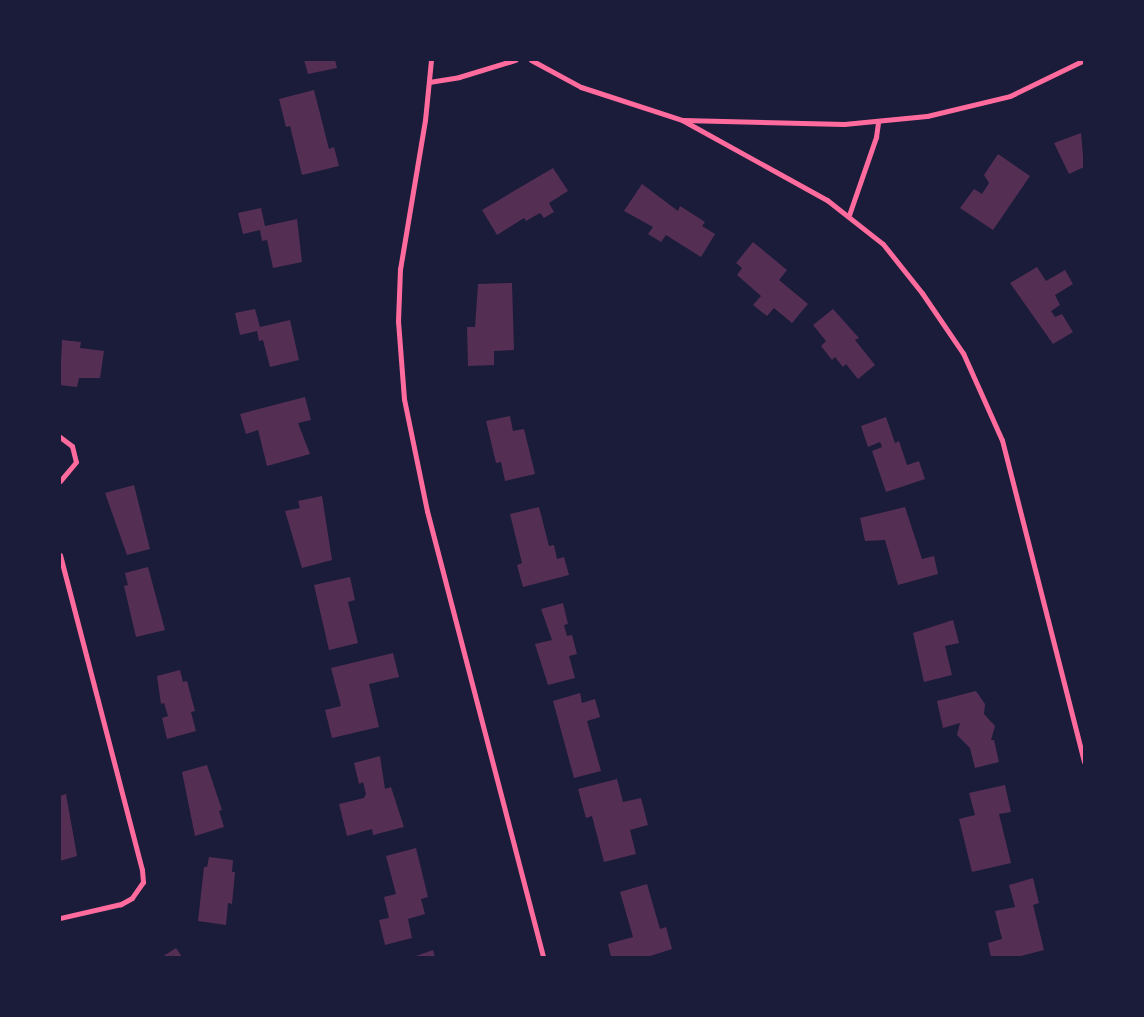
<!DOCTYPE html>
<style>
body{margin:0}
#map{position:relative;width:1144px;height:1017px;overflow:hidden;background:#1b1b3a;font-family:Commissioner,sans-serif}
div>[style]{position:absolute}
.building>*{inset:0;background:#542f53}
.minor>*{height:5px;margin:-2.5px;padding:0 2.5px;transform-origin:2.5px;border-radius:2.5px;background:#ff6b9d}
span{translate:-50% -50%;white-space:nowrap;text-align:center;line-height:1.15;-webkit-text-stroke:4px #1b1b3a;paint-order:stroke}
.frame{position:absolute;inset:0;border:61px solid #1b1b3a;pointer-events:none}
</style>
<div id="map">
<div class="building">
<div style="clip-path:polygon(304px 60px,335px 60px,337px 68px,308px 74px)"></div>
<div style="clip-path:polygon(314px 90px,329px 149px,334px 147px,339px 166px,302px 175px,290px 126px,286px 127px,279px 99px)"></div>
<div style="clip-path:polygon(1081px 133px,1084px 167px,1069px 174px,1054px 143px)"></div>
<div style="clip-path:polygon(998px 154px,1030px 176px,993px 230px,960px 208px,974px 189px,982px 194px,989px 183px,984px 175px)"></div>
<div style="clip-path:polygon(553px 168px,568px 191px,549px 203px,554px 212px,544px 218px,540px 213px,526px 221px,524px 218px,497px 235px,482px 210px)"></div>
<div style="clip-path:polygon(642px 184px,678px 211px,680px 206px,705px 222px,702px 226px,715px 234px,701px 257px,666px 235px,661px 242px,648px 234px,653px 227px,624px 211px)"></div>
<div style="clip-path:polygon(261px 208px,265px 226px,297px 219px,302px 262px,273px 268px,267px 240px,262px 241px,260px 230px,243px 234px,238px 213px)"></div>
<div style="clip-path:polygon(753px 242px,787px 270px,779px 280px,808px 304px,792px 323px,774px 308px,767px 316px,753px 305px,761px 296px,737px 275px,742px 268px,736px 263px)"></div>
<div style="clip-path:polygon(1037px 267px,1046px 281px,1065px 270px,1073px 284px,1055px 295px,1060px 305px,1051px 311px,1055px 317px,1062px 314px,1073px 332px,1053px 344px,1010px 283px)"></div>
<div style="clip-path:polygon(512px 283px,514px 350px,494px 351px,494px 365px,468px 366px,467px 327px,475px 327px,478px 284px)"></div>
<div style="clip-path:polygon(255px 309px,260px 327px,290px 320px,299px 360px,270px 367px,263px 340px,259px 341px,257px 331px,240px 335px,235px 313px)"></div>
<div style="clip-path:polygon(833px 309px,859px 338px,855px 340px,875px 365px,858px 379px,846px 364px,843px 367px,835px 357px,832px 360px,821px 346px,826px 341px,813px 325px)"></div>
<div style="clip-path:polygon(62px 340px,81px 342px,80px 348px,104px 351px,100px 378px,79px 378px,77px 387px,60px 385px)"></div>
<div style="clip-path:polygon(305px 397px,311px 420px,298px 423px,310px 454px,267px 466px,258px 430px,246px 434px,240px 414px)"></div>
<div style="clip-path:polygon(510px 416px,513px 431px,524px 429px,535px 474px,505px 481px,501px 462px,496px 463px,486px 421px)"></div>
<div style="clip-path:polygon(886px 417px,895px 443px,899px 441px,907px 465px,919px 461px,925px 479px,886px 492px,872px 451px,882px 447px,880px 442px,868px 447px,861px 426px)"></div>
<div style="clip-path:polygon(134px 485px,150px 549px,127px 555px,105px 493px)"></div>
<div style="clip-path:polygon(322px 496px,332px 560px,302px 568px,285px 511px,300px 508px,298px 501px)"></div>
<div style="clip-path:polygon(539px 507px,549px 546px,554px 545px,557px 559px,564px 557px,569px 575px,523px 587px,517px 565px,522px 563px,510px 514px)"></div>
<div style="clip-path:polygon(905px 507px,922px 559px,934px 556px,938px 574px,898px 585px,885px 540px,865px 541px,860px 518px)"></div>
<div style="clip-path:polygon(148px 567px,165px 630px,136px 637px,124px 586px,128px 585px,125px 573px)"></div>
<div style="clip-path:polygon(350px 577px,355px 600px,348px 602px,358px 643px,329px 650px,314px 585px)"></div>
<div style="clip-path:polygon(563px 603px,568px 624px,564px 625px,567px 636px,572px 635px,577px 654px,569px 656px,575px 678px,548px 685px,535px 644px,552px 640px,541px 609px)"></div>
<div style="clip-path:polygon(953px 620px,959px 643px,945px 646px,952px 675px,924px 682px,913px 633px)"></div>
<div style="clip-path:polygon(393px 653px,399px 677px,369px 684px,379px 727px,332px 738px,325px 710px,341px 706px,331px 668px)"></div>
<div style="clip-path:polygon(180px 670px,183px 682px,187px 681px,195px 711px,191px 712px,196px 731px,167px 739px,162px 718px,168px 716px,164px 703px,161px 704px,157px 676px)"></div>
<div style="clip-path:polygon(976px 691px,985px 704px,984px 714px,995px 726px,991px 740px,994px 740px,999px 762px,975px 768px,970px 748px,957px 735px,960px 723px,943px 728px,937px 701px)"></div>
<div style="clip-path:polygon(580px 693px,582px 703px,595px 699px,600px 717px,587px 721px,601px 771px,574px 778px,553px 701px)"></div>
<div style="clip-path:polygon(380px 756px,385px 789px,391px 787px,404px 827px,373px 835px,372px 829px,347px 836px,339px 804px,364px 798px,366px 794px,363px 782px,359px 784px,354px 763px)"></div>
<div style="clip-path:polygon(207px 765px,222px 810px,219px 811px,224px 827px,195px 836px,182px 772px)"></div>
<div style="clip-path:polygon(617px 779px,623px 802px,641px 798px,648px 825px,630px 830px,636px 854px,604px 862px,592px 816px,586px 818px,578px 789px)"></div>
<div style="clip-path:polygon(1005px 785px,1011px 812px,999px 814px,1011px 863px,972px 872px,959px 819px,975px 815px,969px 793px)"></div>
<div style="clip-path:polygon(66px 794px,77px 856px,60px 861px,60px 796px)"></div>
<div style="clip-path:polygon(416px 848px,428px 897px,421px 899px,425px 914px,408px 919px,412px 938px,385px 945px,379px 920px,389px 918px,384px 897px,396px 894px,386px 856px)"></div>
<div style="clip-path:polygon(209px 857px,233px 860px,232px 872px,235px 872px,232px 904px,228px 903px,226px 925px,198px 921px,204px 867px,207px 867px)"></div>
<div style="clip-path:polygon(1033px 878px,1039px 903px,1033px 905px,1044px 950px,1017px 957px,991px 957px,988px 943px,1002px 939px,995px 911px,1015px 907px,1009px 885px)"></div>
<div style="clip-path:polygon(647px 884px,660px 929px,666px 927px,672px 949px,647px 957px,611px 957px,608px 944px,633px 937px,620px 892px)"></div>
<div style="clip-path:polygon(176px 948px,182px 957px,162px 957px)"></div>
<div style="clip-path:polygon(433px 950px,435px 957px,413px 957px)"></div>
</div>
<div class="minor">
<div style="left:431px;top:60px;width:60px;rotate:95.7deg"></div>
<div style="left:425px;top:120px;width:151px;rotate:99.5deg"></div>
<div style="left:400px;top:269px;width:52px;rotate:92.2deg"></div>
<div style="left:398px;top:321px;width:78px;rotate:85.6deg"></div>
<div style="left:404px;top:399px;width:114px;rotate:78.4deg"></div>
<div style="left:427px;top:511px;width:461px;rotate:75.4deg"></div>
<div style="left:531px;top:60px;width:57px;rotate:28.4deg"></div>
<div style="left:581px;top:87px;width:106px;rotate:18.1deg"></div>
<div style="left:682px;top:120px;width:166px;rotate:28.9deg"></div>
<div style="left:827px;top:200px;width:71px;rotate:38.2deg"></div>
<div style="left:883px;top:244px;width:63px;rotate:51.5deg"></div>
<div style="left:922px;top:293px;width:73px;rotate:55.7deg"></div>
<div style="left:963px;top:353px;width:95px;rotate:65.9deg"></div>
<div style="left:1002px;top:440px;width:332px;rotate:75.7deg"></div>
<div style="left:429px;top:82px;width:30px;rotate:-9deg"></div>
<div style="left:459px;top:77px;width:59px;rotate:-16.9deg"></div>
<div style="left:683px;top:120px;width:161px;rotate:1.4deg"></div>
<div style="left:844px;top:124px;width:83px;rotate:-5.5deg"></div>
<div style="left:927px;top:116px;width:85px;rotate:-13.5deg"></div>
<div style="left:1010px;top:96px;width:82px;rotate:-25.9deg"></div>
<div style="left:849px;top:215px;width:83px;rotate:-70.9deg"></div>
<div style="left:876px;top:137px;width:15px;rotate:-82deg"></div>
<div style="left:60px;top:437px;width:15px;rotate:37deg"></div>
<div style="left:72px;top:446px;width:16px;rotate:76deg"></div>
<div style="left:76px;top:462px;width:25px;rotate:130deg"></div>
<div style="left:60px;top:555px;width:325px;rotate:75.4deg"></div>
<div style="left:142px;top:870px;width:12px;rotate:85deg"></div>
<div style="left:143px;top:882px;width:19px;rotate:125deg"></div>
<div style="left:132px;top:898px;width:13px;rotate:151deg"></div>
<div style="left:121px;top:904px;width:63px;rotate:167.1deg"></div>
</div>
<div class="frame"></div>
</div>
